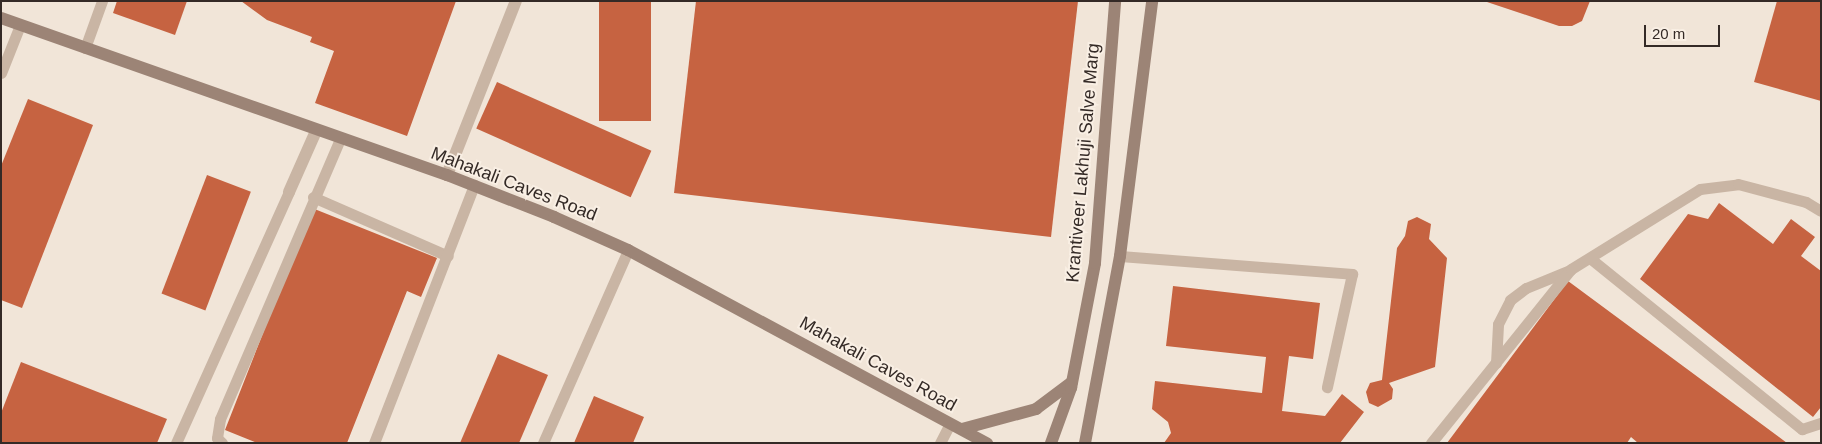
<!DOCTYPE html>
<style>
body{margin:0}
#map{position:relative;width:1822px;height:444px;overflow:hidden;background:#f1e5d8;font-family:Helvetica,sans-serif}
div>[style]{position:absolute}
.building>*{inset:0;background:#c66341;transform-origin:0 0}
.lane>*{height:11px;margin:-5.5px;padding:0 5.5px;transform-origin:5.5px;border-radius:5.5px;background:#c9b5a4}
.street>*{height:12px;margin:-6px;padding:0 6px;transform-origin:6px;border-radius:6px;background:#c9b5a4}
.secondary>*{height:12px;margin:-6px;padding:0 6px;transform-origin:6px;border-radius:6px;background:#9c8476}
span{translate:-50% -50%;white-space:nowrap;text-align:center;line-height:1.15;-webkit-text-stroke:4px #f9efe4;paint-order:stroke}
.street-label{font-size:18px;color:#342a26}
.frame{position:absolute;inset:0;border:2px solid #342a26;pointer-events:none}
.scale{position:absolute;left:1644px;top:25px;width:76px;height:22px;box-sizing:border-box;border:2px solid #342a26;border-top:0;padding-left:6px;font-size:15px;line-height:18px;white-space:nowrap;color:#342a26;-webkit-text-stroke:4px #f9efe4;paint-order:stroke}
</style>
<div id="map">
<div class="building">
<div style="clip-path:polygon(117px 1px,187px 1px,175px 35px,113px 13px)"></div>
<div style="clip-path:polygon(241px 1px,456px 1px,407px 136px,315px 103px,334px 51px,310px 42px,312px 37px,267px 20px)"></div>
<div style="left:599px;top:1px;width:52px;height:120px"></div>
<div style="clip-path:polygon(696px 1px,1078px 1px,1051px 237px,674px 193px)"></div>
<div style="clip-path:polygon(1484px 1px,1590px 1px,1582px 21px,1572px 26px,1559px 26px)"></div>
<div style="clip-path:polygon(1777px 1px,1821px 1px,1821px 101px,1754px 82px)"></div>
<div style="left:497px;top:82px;width:169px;height:51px;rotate:24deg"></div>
<div style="clip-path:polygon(28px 99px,93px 125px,22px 308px,1px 300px,1px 166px)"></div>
<div style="left:207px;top:175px;width:47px;height:127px;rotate:21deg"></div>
<div style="clip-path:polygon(1719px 203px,1773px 244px,1791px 219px,1815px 237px,1801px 256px,1821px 271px,1821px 407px,1813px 417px,1640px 279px,1688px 214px,1708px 219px)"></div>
<div style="clip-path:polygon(312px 208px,437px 258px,421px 297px,407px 291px,347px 443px,257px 443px,225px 430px)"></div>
<div style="clip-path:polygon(1417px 217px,1431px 224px,1429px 239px,1447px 258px,1435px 367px,1389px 383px,1393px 389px,1392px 399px,1378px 407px,1369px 403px,1366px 392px,1370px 383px,1382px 380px,1397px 248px,1405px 236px,1408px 221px)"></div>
<div style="clip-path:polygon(1568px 281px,1787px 443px,1638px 443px,1631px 437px,1627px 443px,1447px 443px)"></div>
<div style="clip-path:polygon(1173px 286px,1320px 303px,1313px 359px,1289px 356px,1282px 411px,1325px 416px,1342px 394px,1364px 412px,1340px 443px,1164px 443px,1171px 433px,1168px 422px,1152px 409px,1155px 381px,1262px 393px,1266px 357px,1166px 346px)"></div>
<div style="clip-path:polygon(498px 354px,548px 375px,519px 443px,460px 443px)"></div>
<div style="clip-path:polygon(21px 362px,167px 419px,157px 443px,1px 443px,1px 413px)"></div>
<div style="clip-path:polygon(594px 396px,644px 417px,633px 443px,574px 443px)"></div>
</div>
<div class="lane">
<div style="left:85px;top:48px;width:50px;rotate:-70.1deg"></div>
<div style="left:1px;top:73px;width:52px;rotate:-68.4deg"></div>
<div style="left:313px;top:197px;width:147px;rotate:23.6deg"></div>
<div style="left:1120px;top:256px;width:233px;rotate:4.4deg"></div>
<div style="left:1352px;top:274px;width:116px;rotate:102.5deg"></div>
<div style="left:1591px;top:259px;width:271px;rotate:38.9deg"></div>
<div style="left:1802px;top:429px;width:20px;rotate:-18deg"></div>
<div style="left:1496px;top:363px;width:39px;rotate:-87deg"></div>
<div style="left:1498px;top:324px;width:27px;rotate:-63deg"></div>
<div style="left:1510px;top:300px;width:20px;rotate:-37deg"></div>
<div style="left:1526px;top:288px;width:48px;rotate:-22.2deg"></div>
<div style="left:176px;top:443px;width:275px;rotate:-65.8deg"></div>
<div style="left:222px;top:443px;width:7px;rotate:-135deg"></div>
<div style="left:217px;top:438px;width:19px;rotate:-81deg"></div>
<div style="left:220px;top:419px;width:305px;rotate:-66.8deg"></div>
<div style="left:374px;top:443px;width:277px;rotate:-68.8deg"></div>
<div style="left:543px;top:443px;width:211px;rotate:-66.2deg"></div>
<div style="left:940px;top:443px;width:22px;rotate:-63deg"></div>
<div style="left:1431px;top:443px;width:223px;rotate:-51.2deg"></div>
<div style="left:1571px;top:269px;width:152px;rotate:-31.8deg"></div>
<div style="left:1700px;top:189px;width:38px;rotate:-7deg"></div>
<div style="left:1738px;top:184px;width:70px;rotate:14.8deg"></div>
<div style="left:1806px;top:202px;width:17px;rotate:31deg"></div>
</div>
<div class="street">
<div style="left:447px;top:175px;width:187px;rotate:-68.4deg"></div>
<div style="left:289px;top:192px;width:67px;rotate:-66.1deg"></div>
</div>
<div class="secondary">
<div style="left:1px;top:18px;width:473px;rotate:19.4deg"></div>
<div style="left:447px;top:175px;width:115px;rotate:21.4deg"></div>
<div style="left:554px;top:217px;width:81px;rotate:24deg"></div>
<div style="left:628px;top:250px;width:408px;rotate:28.3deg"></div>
<div style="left:962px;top:429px;width:77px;rotate:-15.1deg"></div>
<div style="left:1036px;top:409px;width:45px;rotate:-36.9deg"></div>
<div style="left:1051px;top:443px;width:59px;rotate:-70deg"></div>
<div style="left:1071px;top:388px;width:127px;rotate:-79.1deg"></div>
<div style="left:1095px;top:263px;width:263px;rotate:-85.6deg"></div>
<div style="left:1085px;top:443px;width:190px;rotate:-79.4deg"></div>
<div style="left:1120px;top:256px;width:257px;rotate:-82.8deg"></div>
</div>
<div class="street-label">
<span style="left:1083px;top:163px;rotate:-85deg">Krantiveer Lakhuji Salve Marg</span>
<span style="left:514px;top:184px;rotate:21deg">Mahakali Caves Road</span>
<span style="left:878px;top:364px;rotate:29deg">Mahakali Caves Road</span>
</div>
<div class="frame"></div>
<div class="scale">20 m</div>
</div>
